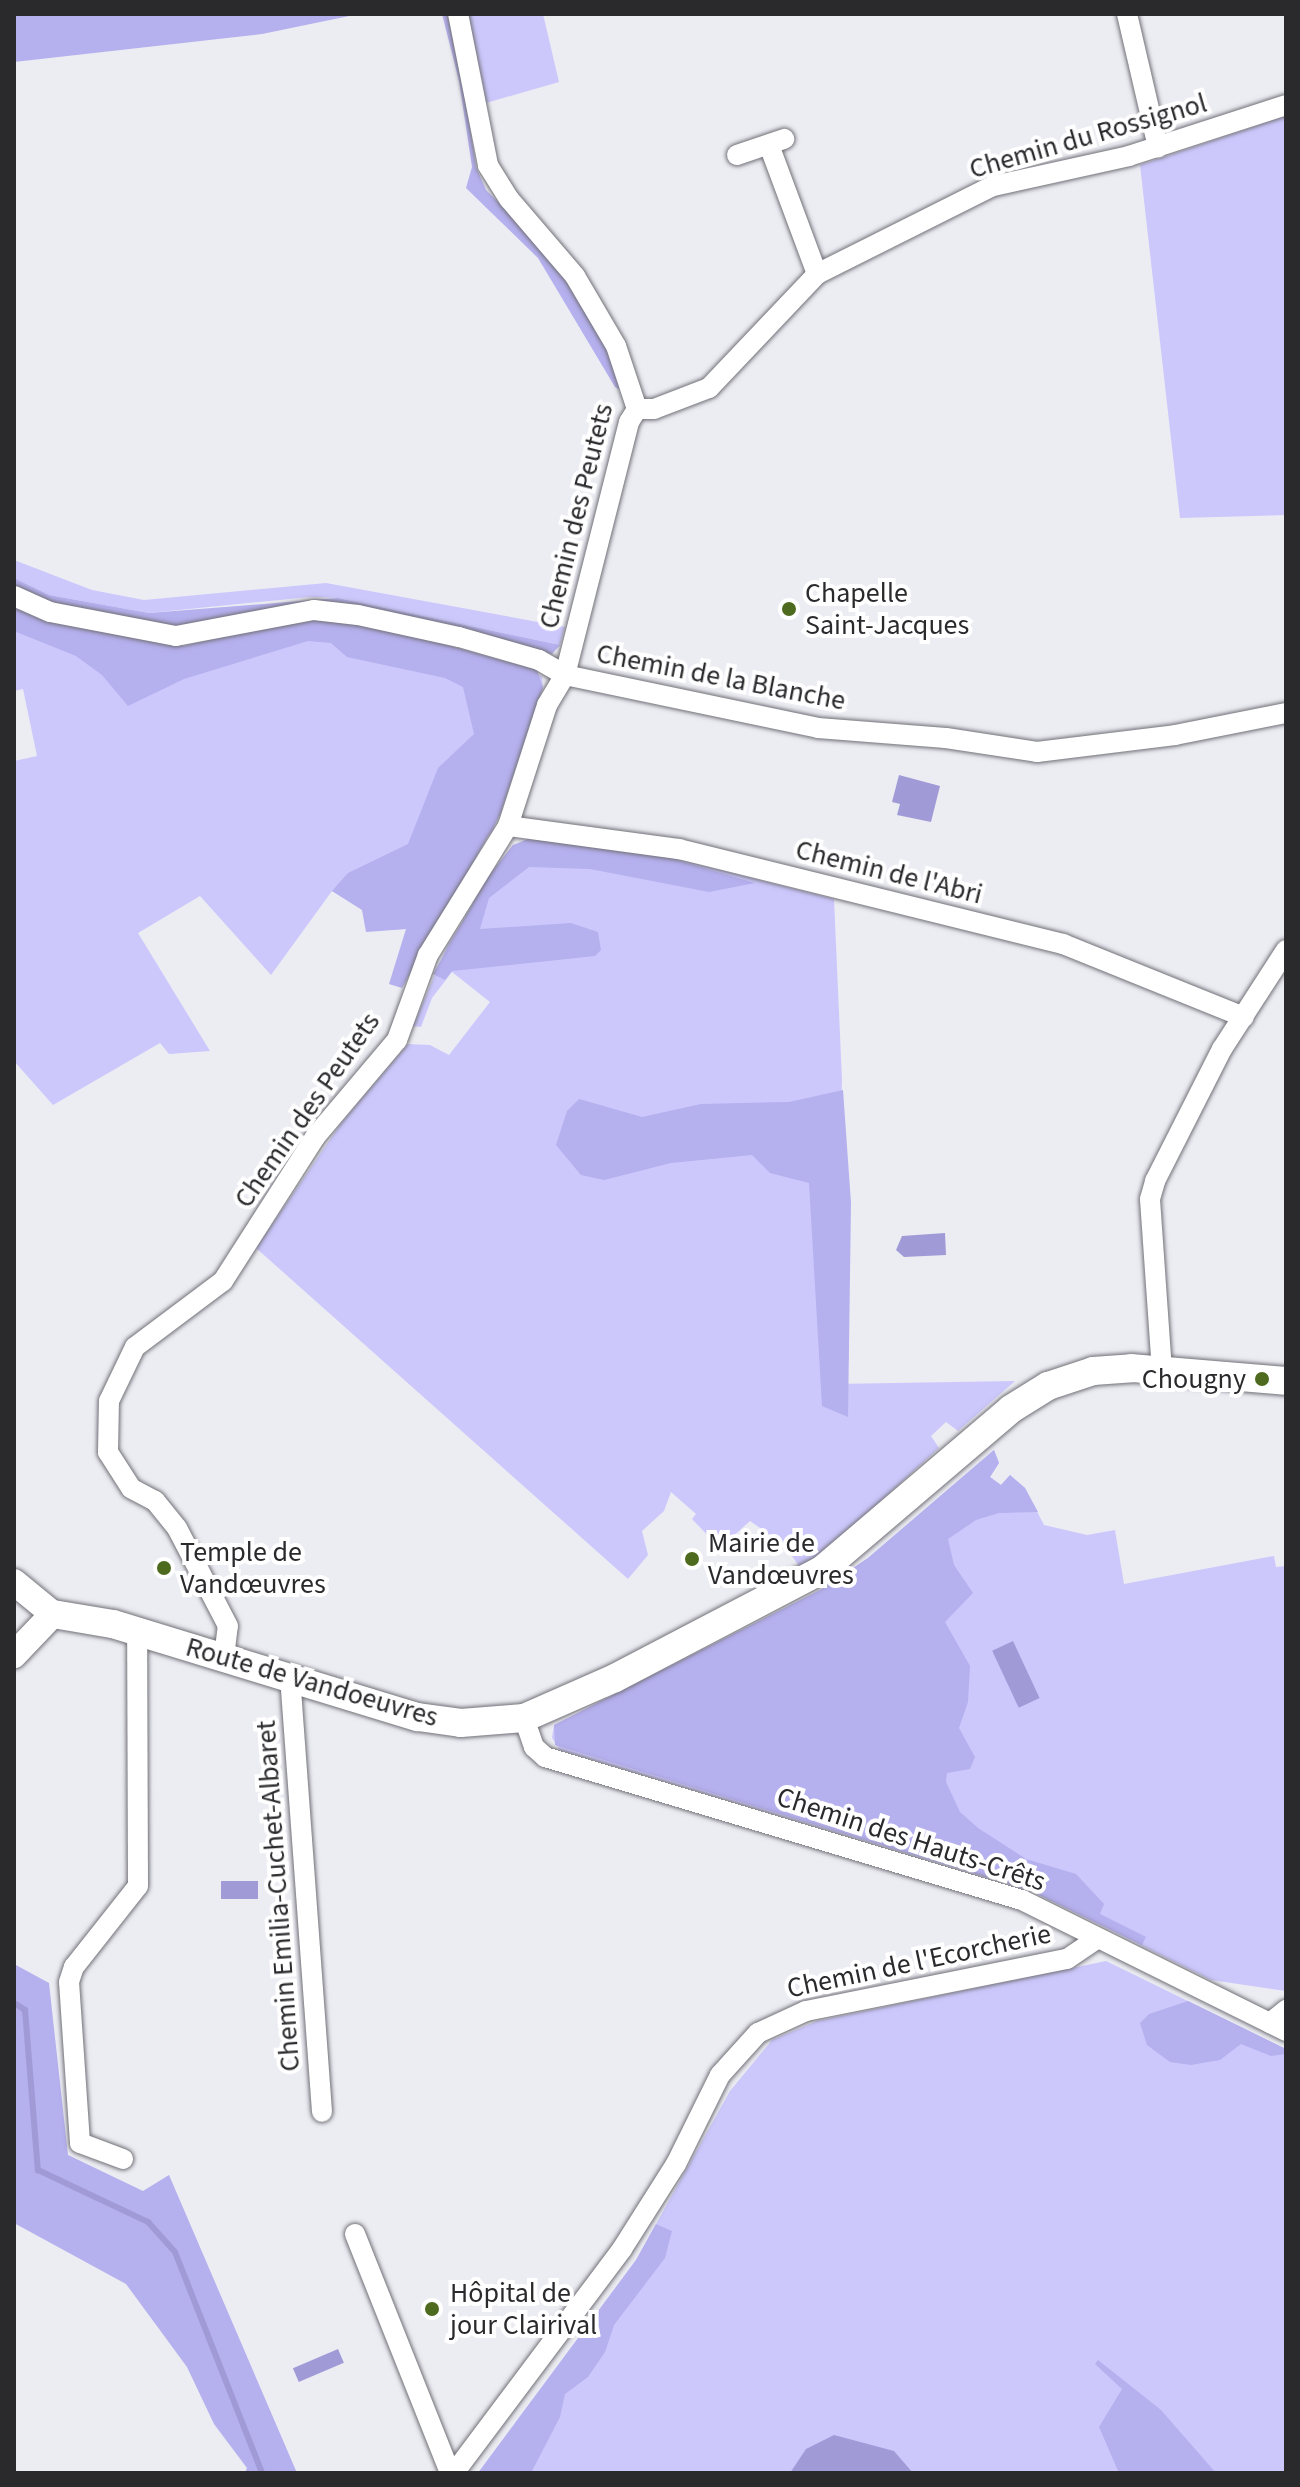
<!DOCTYPE html>
<meta charset="utf-8">
<style>
body{margin:0}
#map{position:relative;width:1300px;height:2487px;overflow:hidden;background:#ececf3;font-family:"Source Sans 3",sans-serif}
div>[style]{position:absolute}
.green>*{inset:0;background:#ccc8fc}
.forest>*{inset:0;background:#b5b0ee}
.water>*{inset:0;background:#a09bd7;transform-origin:0 0}
.stream>*{height:6px;margin:-3px;padding:0 3px;transform-origin:3px;border-radius:3px;background:#a09bd7}
.roads{filter:drop-shadow(0 0 2px #717077) drop-shadow(0 0 2px #717077)}
.minor>*{height:20px;margin:-10px;padding:0 10px;transform-origin:10px;border-radius:10px;background:#fff}
.tertiary>*{height:26px;margin:-13px;padding:0 13px;transform-origin:13px;border-radius:13px;background:#fff}
.secondary>*{height:28px;margin:-14px;padding:0 14px;transform-origin:14px;border-radius:14px;background:#fff}
.dots>*{width:22px;height:22px;translate:-50% -50%;box-sizing:border-box;border:4px solid #fff;border-radius:50%}
span{translate:-50% -50%;white-space:nowrap;text-align:center;line-height:1.15;-webkit-text-stroke:8px #fff;paint-order:stroke}
.street-label{font-size:28px;color:#2a2a2d}
.poi-label{font-size:28px;color:#2a2a2d}
.left{translate:0 -50%;text-align:left}
.right{translate:-100% -50%;text-align:right}
.frame{position:absolute;inset:0;border:16px solid #2a2a2d;pointer-events:none}
</style>
<div id="map">
<div class="green">
<div style="clip-path:polygon(468px 14px,543px 14px,559px 82px,486px 103px)"></div>
<div style="clip-path:polygon(1286px 116px,1286px 515px,1180px 518px,1140px 165px)"></div>
<div style="clip-path:polygon(14px 560px,92px 590px,144px 600px,326px 583px,565px 627px,560px 645px,338px 598px,310px 597px,149px 613px,49px 595px,14px 578px)"></div>
<div style="clip-path:polygon(14px 605px,184px 646px,303px 616px,542px 676px,543px 688px,493px 831px,406px 929px,369px 931px,362px 909px,332px 891px,271px 975px,200px 896px,138px 933px,210px 1051px,169px 1054px,160px 1043px,53px 1105px,14px 1061px,14px 761px,37px 756px,23px 689px,14px 691px)"></div>
<div style="clip-path:polygon(513px 845px,645px 851px,834px 899px,842px 1080px,834px 1384px,1015px 1381px,958px 1431px,946px 1422px,931px 1436px,939px 1448px,826px 1551px,800px 1567px,783px 1544px,750px 1521px,720px 1548px,692px 1519px,696px 1514px,671px 1492px,664px 1511px,642px 1531px,648px 1555px,628px 1579px,256px 1248px,342px 1122px,408px 1044px,430px 1045px,449px 1055px,490px 1002px,452px 972px,432px 998px,421px 1027px,413px 1026px,448px 944px)"></div>
<div style="clip-path:polygon(994px 1450px,999px 1463px,990px 1477px,1001px 1485px,1010px 1475px,1025px 1488px,1044px 1525px,1087px 1535px,1115px 1530px,1124px 1584px,1274px 1556px,1276px 1567px,1286px 1566px,1286px 1991px,1211px 1980px,1029px 1890px,560px 1750px,552px 1738px,554px 1725px,822px 1589px,868px 1558px)"></div>
<div style="clip-path:polygon(1106px 1961px,1286px 2049px,1286px 2473px,478px 2473px,636px 2260px,730px 2091px,772px 2040px,817px 2021px)"></div>
</div>
<div class="forest">
<div style="clip-path:polygon(14px 14px,359px 14px,262px 34px,14px 62px)"></div>
<div style="clip-path:polygon(442px 14px,447px 14px,459px 54px,476px 167px,486px 190px,553px 257px,613px 354px,626px 393px,615px 387px,538px 258px,466px 188px,472px 167px,459px 81px)"></div>
<div style="clip-path:polygon(14px 578px,49px 595px,149px 613px,338px 598px,560px 645px,552px 654px,361px 610px,176px 628px,45px 603px,14px 590px)"></div>
<div style="clip-path:polygon(14px 605px,184px 646px,303px 616px,373px 624px,537px 670px,543px 688px,500px 815px,402px 988px,389px 984px,406px 929px,366px 932px,362px 910px,332px 891px,348px 873px,408px 844px,438px 768px,474px 734px,463px 687px,445px 678px,347px 657px,331px 643px,308px 641px,184px 679px,128px 706px,102px 675px,76px 656px,14px 631px)"></div>
<div style="clip-path:polygon(528px 839px,645px 851px,755px 883px,709px 892px,590px 869px,529px 867px,489px 898px,480px 929px,571px 923px,598px 932px,601px 950px,595px 956px,452px 971px,445px 980px,433px 974px,487px 878px,513px 845px)"></div>
<div style="clip-path:polygon(843px 1090px,851px 1203px,848px 1417px,822px 1406px,809px 1183px,770px 1173px,752px 1155px,671px 1163px,604px 1180px,581px 1175px,556px 1145px,567px 1111px,579px 1099px,642px 1117px,701px 1104px,789px 1102px)"></div>
<div style="clip-path:polygon(994px 1450px,999px 1463px,990px 1477px,1001px 1485px,1010px 1475px,1025px 1488px,1038px 1512px,999px 1513px,976px 1520px,948px 1539px,954px 1565px,973px 1593px,945px 1622px,970px 1666px,968px 1702px,959px 1728px,975px 1757px,970px 1769px,947px 1773px,946px 1782px,960px 1812px,978px 1828px,1026px 1859px,1076px 1874px,1104px 1904px,1100px 1914px,1146px 1937px,1142px 1945px,1029px 1890px,555px 1745px,554px 1725px,822px 1589px,868px 1558px)"></div>
<div style="clip-path:polygon(14px 1964px,49px 1983px,68px 2155px,143px 2191px,169px 2175px,297px 2473px,245px 2473px,247px 2468px,214px 2424px,187px 2367px,126px 2284px,14px 2223px)"></div>
<div style="clip-path:polygon(1188px 2001px,1286px 2049px,1286px 2054px,1271px 2056px,1241px 2044px,1220px 2060px,1191px 2065px,1170px 2062px,1147px 2045px,1140px 2023px,1149px 2014px)"></div>
<div style="clip-path:polygon(656px 2224px,672px 2231px,665px 2258px,614px 2325px,605px 2352px,588px 2377px,565px 2394px,560px 2417px,531px 2473px,478px 2473px,636px 2260px)"></div>
<div style="clip-path:polygon(1098px 2360px,1161px 2410px,1216px 2473px,1119px 2473px,1099px 2427px,1122px 2389px,1095px 2364px)"></div>
</div>
<div class="water">
<div style="clip-path:polygon(899px 775px,940px 786px,931px 822px,897px 815px,900px 804px,892px 802px)"></div>
<div style="clip-path:polygon(945px 1233px,946px 1255px,904px 1257px,896px 1250px,902px 1236px)"></div>
<div style="left:1013px;top:1641px;width:63px;height:23px;rotate:65deg"></div>
<div style="left:258px;top:1881px;width:18px;height:37px;rotate:90deg"></div>
<div style="left:338px;top:2349px;width:15px;height:49px;rotate:67deg"></div>
<div style="clip-path:polygon(834px 2435px,894px 2451px,913px 2473px,790px 2473px,806px 2449px)"></div>
</div>
<div class="stream">
<div style="left:14px;top:2003px;width:13px;rotate:32deg"></div>
<div style="left:25px;top:2010px;width:161px;rotate:85.4deg"></div>
<div style="left:38px;top:2170px;width:122px;rotate:25.3deg"></div>
<div style="left:148px;top:2222px;width:40px;rotate:48deg"></div>
<div style="left:175px;top:2252px;width:238px;rotate:68.5deg"></div>
</div>
<div class="roads">
<div class="minor">
<div style="left:1127px;top:14px;width:137px;rotate:76.9deg"></div>
<div style="left:769px;top:145px;width:138px;rotate:69.6deg"></div>
<div style="left:737px;top:155px;width:50px;rotate:-18.8deg"></div>
<div style="left:637px;top:409px;width:17px"></div>
<div style="left:654px;top:409px;width:59px;rotate:-20.9deg"></div>
<div style="left:709px;top:388px;width:157px;rotate:-46.5deg"></div>
<div style="left:817px;top:274px;width:197px;rotate:-26.6deg"></div>
<div style="left:993px;top:186px;width:139px;rotate:-12.4deg"></div>
<div style="left:1129px;top:156px;width:165px;rotate:-18deg"></div>
<div style="left:14px;top:596px;width:39px;rotate:24deg"></div>
<div style="left:50px;top:612px;width:128px;rotate:10.8deg"></div>
<div style="left:176px;top:636px;width:140px;rotate:-10.7deg"></div>
<div style="left:314px;top:610px;width:44px;rotate:6.5deg"></div>
<div style="left:358px;top:615px;width:103px;rotate:12.3deg"></div>
<div style="left:459px;top:637px;width:83px;rotate:16deg"></div>
<div style="left:539px;top:660px;width:30px;rotate:30deg"></div>
<div style="left:565px;top:675px;width:258px;rotate:11.8deg"></div>
<div style="left:818px;top:728px;width:128px;rotate:4.5deg"></div>
<div style="left:946px;top:738px;width:92px;rotate:8.7deg"></div>
<div style="left:1037px;top:752px;width:139px;rotate:-7deg"></div>
<div style="left:1175px;top:735px;width:113px;rotate:-11.2deg"></div>
<div style="left:508px;top:826px;width:173px;rotate:7.7deg"></div>
<div style="left:679px;top:849px;width:396px;rotate:13.9deg"></div>
<div style="left:1063px;top:944px;width:195px;rotate:22deg"></div>
<div style="left:1162px;top:1371px;width:172px;rotate:-94deg"></div>
<div style="left:1150px;top:1199px;width:19px;rotate:-74deg"></div>
<div style="left:1155px;top:1181px;width:148px;rotate:-63.1deg"></div>
<div style="left:1222px;top:1049px;width:118px;rotate:-57.1deg"></div>
<div style="left:224px;top:1657px;width:31px;rotate:-83deg"></div>
<div style="left:228px;top:1626px;width:110px;rotate:-117.5deg"></div>
<div style="left:177px;top:1528px;width:35px;rotate:-129deg"></div>
<div style="left:155px;top:1501px;width:27px;rotate:-152deg"></div>
<div style="left:131px;top:1488px;width:43px;rotate:-122.6deg"></div>
<div style="left:108px;top:1452px;width:51px;rotate:-88.9deg"></div>
<div style="left:109px;top:1401px;width:60px;rotate:-64.3deg"></div>
<div style="left:135px;top:1347px;width:110px;rotate:-36.9deg"></div>
<div style="left:223px;top:1281px;width:171px;rotate:-57.4deg"></div>
<div style="left:315px;top:1137px;width:127px;rotate:-49.8deg"></div>
<div style="left:397px;top:1040px;width:90px;rotate:-70deg"></div>
<div style="left:428px;top:955px;width:152px;rotate:-58.2deg"></div>
<div style="left:508px;top:826px;width:127px;rotate:-72.1deg"></div>
<div style="left:547px;top:705px;width:35px;rotate:-59deg"></div>
<div style="left:565px;top:675px;width:261px;rotate:-75.8deg"></div>
<div style="left:629px;top:422px;width:15px;rotate:-58deg"></div>
<div style="left:637px;top:409px;width:66px;rotate:-108.4deg"></div>
<div style="left:616px;top:346px;width:81px;rotate:-120.4deg"></div>
<div style="left:575px;top:276px;width:101px;rotate:-130.6deg"></div>
<div style="left:509px;top:199px;width:40px;rotate:-122deg"></div>
<div style="left:488px;top:165px;width:154px;rotate:-101.2deg"></div>
<div style="left:290px;top:1676px;width:437px;rotate:85.8deg"></div>
<div style="left:524px;top:1718px;width:31px;rotate:71deg"></div>
<div style="left:534px;top:1747px;width:15px;rotate:42deg"></div>
<div style="left:545px;top:1757px;width:498px;rotate:16.7deg"></div>
<div style="left:1022px;top:1900px;width:295px;rotate:26.4deg"></div>
<div style="left:1270px;top:2023px;width:21px;rotate:-39deg"></div>
<div style="left:123px;top:2159px;width:46px;rotate:-159.6deg"></div>
<div style="left:80px;top:2143px;width:161px;rotate:-93.9deg"></div>
<div style="left:69px;top:1982px;width:16px;rotate:-72deg"></div>
<div style="left:74px;top:1967px;width:103px;rotate:-51.7deg"></div>
<div style="left:138px;top:1886px;width:255px;rotate:-90.2deg"></div>
<div style="left:355px;top:2234px;width:257px;rotate:68.3deg"></div>
<div style="left:454px;top:2473px;width:280px;rotate:-53.1deg"></div>
<div style="left:622px;top:2249px;width:101px;rotate:-57.6deg"></div>
<div style="left:676px;top:2164px;width:99px;rotate:-63.7deg"></div>
<div style="left:720px;top:2075px;width:57px;rotate:-47.9deg"></div>
<div style="left:758px;top:2033px;width:53px;rotate:-24.6deg"></div>
<div style="left:806px;top:2011px;width:266px;rotate:-11.3deg"></div>
<div style="left:1067px;top:1959px;width:37px;rotate:-34deg"></div>
</div>
<div class="tertiary">
<div style="left:14px;top:1582px;width:50px;rotate:39.4deg"></div>
<div style="left:53px;top:1614px;width:57px;rotate:133.6deg"></div>
</div>
<div class="secondary">
<div style="left:53px;top:1614px;width:61px;rotate:9.5deg"></div>
<div style="left:113px;top:1624px;width:319px;rotate:17deg"></div>
<div style="left:418px;top:1717px;width:43px;rotate:7.9deg"></div>
<div style="left:461px;top:1723px;width:63px;rotate:-4.5deg"></div>
<div style="left:524px;top:1718px;width:99px;rotate:-23.7deg"></div>
<div style="left:615px;top:1678px;width:233px;rotate:-27.6deg"></div>
<div style="left:822px;top:1570px;width:248px;rotate:-40.4deg"></div>
<div style="left:1011px;top:1409px;width:44px;rotate:-31.9deg"></div>
<div style="left:1048px;top:1386px;width:47px;rotate:-18.4deg"></div>
<div style="left:1093px;top:1371px;width:39px;rotate:-4deg"></div>
<div style="left:1132px;top:1368px;width:155px;rotate:4.8deg"></div>
</div>
</div>
<div class="dots">
<div style="left:789px;top:609px;background:#4d6a1e"></div>
<div style="left:1262px;top:1379px;background:#4d6a1e"></div>
<div style="left:692px;top:1559px;background:#4d6a1e"></div>
<div style="left:164px;top:1568px;background:#4d6a1e"></div>
<div style="left:432px;top:2309px;background:#4d6a1e"></div>
</div>
<div class="street-label">
<span style="left:1088px;top:136px;rotate:-16deg">Chemin du Rossignol</span>
<span style="left:576px;top:516px;rotate:-76deg">Chemin des Peutets</span>
<span style="left:721px;top:677px;rotate:11deg">Chemin de la Blanche</span>
<span style="left:889px;top:872px;rotate:14deg">Chemin de l'Abri</span>
<span style="left:307px;top:1110px;rotate:-55deg">Chemin des Peutets</span>
<span style="left:312px;top:1682px;rotate:16deg">Route de Vandoeuvres</span>
<span style="left:911px;top:1839px;rotate:18deg">Chemin des Hauts-Crêts</span>
<span style="left:278px;top:1896px;rotate:-94deg">Chemin Emilia-Cuchet-Albaret</span>
<span style="left:919px;top:1961px;rotate:-12deg">Chemin de l'Ecorcherie</span>
</div>
<div class="poi-label">
<span class="left" style="left:805px;top:609px">Chapelle<br>Saint-Jacques</span>
<span class="right" style="left:1246px;top:1379px">Chougny</span>
<span class="left" style="left:708px;top:1559px">Mairie de<br>Vandœuvres</span>
<span class="left" style="left:180px;top:1568px">Temple de<br>Vandœuvres</span>
<span class="left" style="left:450px;top:2309px">Hôpital de<br>jour Clairival</span>
</div>
<div class="frame"></div>
</div>
